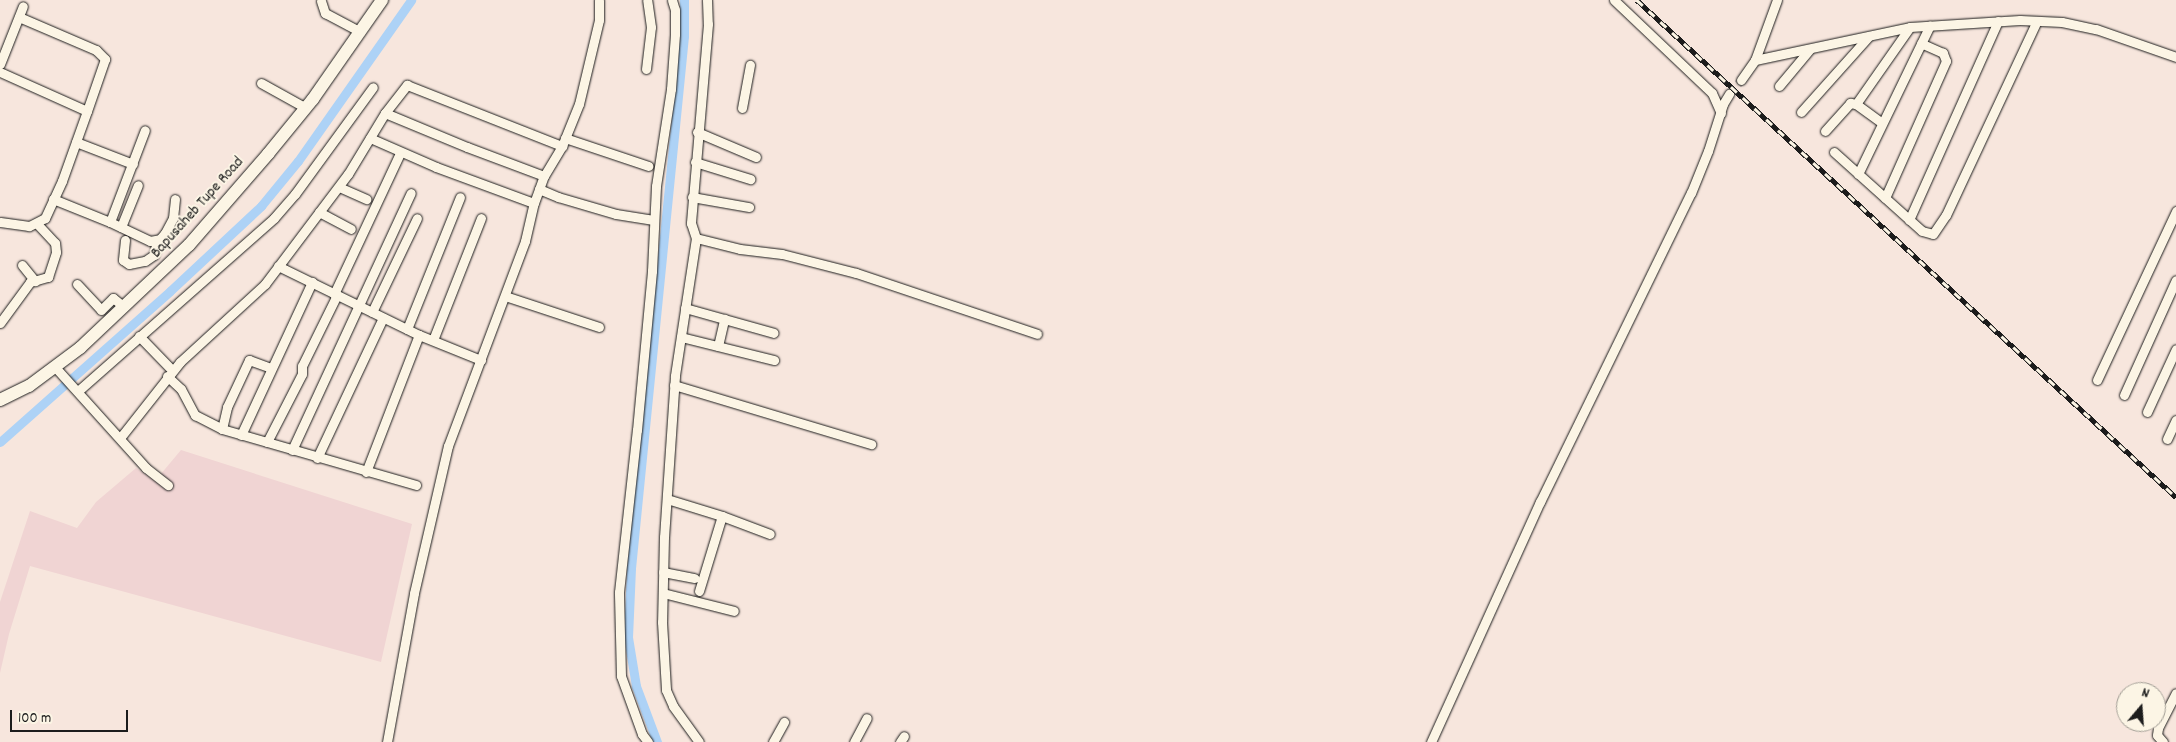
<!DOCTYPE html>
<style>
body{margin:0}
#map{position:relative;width:2176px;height:742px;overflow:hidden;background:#f7e6dd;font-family:Dekko,sans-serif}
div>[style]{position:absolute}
.built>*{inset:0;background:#f0d4d3}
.canal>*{height:9px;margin:-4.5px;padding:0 4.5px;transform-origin:4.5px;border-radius:4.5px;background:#add2f6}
.street-tunnel>*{height:9px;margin-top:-4.5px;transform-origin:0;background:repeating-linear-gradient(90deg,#cbbeb6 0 9px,transparent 0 13.5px)}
.roads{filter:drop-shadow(0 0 1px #1c1c1c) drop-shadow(0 0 1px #1c1c1c)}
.street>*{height:9px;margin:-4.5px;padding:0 4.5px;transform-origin:4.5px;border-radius:4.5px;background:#fcf5e5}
.secondary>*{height:12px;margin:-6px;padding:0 6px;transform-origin:6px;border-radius:6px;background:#fcf5e5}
.rail>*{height:4.5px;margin-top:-2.25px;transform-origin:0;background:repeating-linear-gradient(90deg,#fcf5e5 0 8px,#1c1c1c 0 16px);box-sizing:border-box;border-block:1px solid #1c1c1c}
span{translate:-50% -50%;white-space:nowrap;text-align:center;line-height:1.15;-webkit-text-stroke:4px #fcf5e5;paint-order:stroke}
.street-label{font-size:16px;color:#1c1c1c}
.north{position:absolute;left:2116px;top:682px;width:50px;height:50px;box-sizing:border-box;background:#fcf5e5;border:1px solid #a29e95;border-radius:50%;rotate:18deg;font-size:14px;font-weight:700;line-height:20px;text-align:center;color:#1c1c1c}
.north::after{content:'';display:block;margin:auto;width:18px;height:22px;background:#1c1c1c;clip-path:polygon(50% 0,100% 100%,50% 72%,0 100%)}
.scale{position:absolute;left:10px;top:710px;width:118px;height:22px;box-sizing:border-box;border:2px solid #1c1c1c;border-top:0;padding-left:6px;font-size:15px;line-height:18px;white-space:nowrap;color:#1c1c1c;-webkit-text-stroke:4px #fcf5e5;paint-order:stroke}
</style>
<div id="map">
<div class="built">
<div style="clip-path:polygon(181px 450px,412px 524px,381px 662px,30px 566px,9px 634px,0 673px,0 602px,30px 511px,77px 528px,96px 502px,136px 468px,155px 481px)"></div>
</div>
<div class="canal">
<div style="left:0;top:442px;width:227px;rotate:-41.6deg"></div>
<div style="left:170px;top:291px;width:125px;rotate:-43deg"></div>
<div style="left:261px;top:206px;width:58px;rotate:-50.6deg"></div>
<div style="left:298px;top:161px;width:197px;rotate:-54.9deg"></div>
<div style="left:657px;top:742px;width:60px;rotate:-110.6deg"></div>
<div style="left:636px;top:686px;width:50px;rotate:-99.3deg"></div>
<div style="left:628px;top:637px;width:69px;rotate:-87.5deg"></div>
<div style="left:631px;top:568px;width:535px;rotate:-84.31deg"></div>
<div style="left:684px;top:36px;width:36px;rotate:-90deg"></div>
</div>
<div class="street-tunnel">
<div style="left:1729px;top:94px;width:18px;rotate:-49deg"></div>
</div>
<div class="roads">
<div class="street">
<div style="left:707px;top:0;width:24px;rotate:88deg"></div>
<div style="left:708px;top:24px;width:200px;rotate:94.9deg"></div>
<div style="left:691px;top:223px;width:16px;rotate:72deg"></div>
<div style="left:696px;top:238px;width:45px;rotate:14deg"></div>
<div style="left:740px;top:249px;width:42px;rotate:6.8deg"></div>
<div style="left:782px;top:254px;width:76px;rotate:14.4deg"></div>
<div style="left:856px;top:273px;width:191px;rotate:18.6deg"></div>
<div style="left:1614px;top:0;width:135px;rotate:43.5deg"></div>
<div style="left:1712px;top:93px;width:22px;rotate:66deg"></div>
<div style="left:321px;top:1px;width:13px;rotate:72deg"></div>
<div style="left:325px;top:13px;width:40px;rotate:28deg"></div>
<div style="left:19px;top:17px;width:84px;rotate:23.2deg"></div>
<div style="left:96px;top:50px;width:13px;rotate:45deg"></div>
<div style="left:105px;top:59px;width:55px;rotate:109.1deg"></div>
<div style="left:1755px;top:60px;width:158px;rotate:-12deg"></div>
<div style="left:1910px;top:27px;width:110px;rotate:-3.6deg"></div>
<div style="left:2020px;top:20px;width:42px;rotate:2.7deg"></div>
<div style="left:2062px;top:22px;width:35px;rotate:12deg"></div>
<div style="left:2096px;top:29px;width:85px;rotate:19.3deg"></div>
<div style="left:0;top:64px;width:62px;rotate:-68.4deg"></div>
<div style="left:646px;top:69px;width:42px;rotate:-83.2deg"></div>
<div style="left:651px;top:27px;width:27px;rotate:-98deg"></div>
<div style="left:0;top:72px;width:95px;rotate:24.1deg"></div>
<div style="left:87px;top:111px;width:74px;rotate:109.7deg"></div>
<div style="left:62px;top:181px;width:41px;rotate:114.7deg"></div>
<div style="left:45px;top:218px;width:18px;rotate:153deg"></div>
<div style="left:29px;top:226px;width:29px;rotate:-172deg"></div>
<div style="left:1741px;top:80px;width:24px;rotate:-55deg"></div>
<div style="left:1755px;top:60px;width:64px;rotate:-69.9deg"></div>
<div style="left:261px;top:83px;width:51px;rotate:29.1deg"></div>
<div style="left:1779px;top:86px;width:48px;rotate:-50deg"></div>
<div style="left:1856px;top:104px;width:94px;rotate:-55deg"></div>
<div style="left:742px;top:108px;width:44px;rotate:-79.5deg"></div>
<div style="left:1801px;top:112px;width:102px;rotate:-48.2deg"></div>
<div style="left:385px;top:113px;width:89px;rotate:22.5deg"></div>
<div style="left:467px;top:147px;width:82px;rotate:20.6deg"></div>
<div style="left:1825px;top:131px;width:38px;rotate:-48deg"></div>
<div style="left:1850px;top:103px;width:6px;rotate:9deg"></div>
<div style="left:1856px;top:104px;width:32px;rotate:36deg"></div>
<div style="left:697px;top:132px;width:64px;rotate:23deg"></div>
<div style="left:370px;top:138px;width:72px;rotate:23.7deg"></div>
<div style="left:436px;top:167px;width:104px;rotate:20.2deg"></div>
<div style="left:565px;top:138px;width:88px;rotate:18.6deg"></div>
<div style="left:76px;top:142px;width:61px;rotate:21.1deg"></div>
<div style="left:1834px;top:152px;width:118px;rotate:41.9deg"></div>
<div style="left:1922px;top:231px;width:11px;rotate:15deg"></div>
<div style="left:1933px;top:234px;width:23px;rotate:-56deg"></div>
<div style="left:1946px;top:215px;width:214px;rotate:-64.9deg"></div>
<div style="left:695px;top:162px;width:58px;rotate:17.2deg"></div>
<div style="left:1858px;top:174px;width:165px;rotate:-64.2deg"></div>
<div style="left:339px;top:187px;width:30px;rotate:24deg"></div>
<div style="left:539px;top:189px;width:21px;rotate:23deg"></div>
<div style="left:558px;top:197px;width:60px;rotate:16.3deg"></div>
<div style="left:616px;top:214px;width:38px;rotate:9deg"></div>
<div style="left:692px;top:197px;width:58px;rotate:10deg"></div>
<div style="left:1885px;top:198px;width:150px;rotate:-66deg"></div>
<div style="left:1946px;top:61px;width:9px;rotate:-111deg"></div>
<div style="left:1943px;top:53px;width:24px;rotate:-156deg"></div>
<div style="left:53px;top:199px;width:61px;rotate:22deg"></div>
<div style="left:110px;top:222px;width:44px;rotate:25.4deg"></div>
<div style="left:150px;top:241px;width:10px;rotate:-11deg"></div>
<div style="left:160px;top:239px;width:8px;rotate:-50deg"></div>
<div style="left:165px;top:233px;width:17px;rotate:-62deg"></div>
<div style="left:173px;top:218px;width:19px;rotate:-84deg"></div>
<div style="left:319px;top:212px;width:36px;rotate:28deg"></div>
<div style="left:1909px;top:220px;width:218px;rotate:-65.9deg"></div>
<div style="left:110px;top:222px;width:98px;rotate:-69.2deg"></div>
<div style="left:121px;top:227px;width:45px;rotate:-68deg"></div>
<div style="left:696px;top:238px;width:140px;rotate:98.7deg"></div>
<div style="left:675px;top:376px;width:161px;rotate:93.9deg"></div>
<div style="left:664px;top:537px;width:85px;rotate:91.3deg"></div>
<div style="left:662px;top:622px;width:68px;rotate:86.6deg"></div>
<div style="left:666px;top:690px;width:17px;rotate:66deg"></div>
<div style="left:673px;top:706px;width:44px;rotate:54.2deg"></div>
<div style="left:125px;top:240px;width:20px;rotate:96deg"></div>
<div style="left:123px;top:260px;width:7px;rotate:34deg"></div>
<div style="left:129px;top:264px;width:16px;rotate:-11deg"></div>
<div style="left:145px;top:261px;width:11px;rotate:-34deg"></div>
<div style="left:154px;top:255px;width:15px;rotate:-79deg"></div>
<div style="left:22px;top:265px;width:21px;rotate:51deg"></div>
<div style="left:278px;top:266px;width:157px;rotate:26.1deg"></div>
<div style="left:419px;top:335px;width:67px;rotate:22deg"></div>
<div style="left:77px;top:284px;width:35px;rotate:47deg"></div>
<div style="left:101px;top:310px;width:17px;rotate:-45deg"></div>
<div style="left:113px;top:298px;width:14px;rotate:39deg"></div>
<div style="left:334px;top:294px;width:156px;rotate:-64.9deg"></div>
<div style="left:505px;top:296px;width:99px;rotate:18.3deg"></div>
<div style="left:685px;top:308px;width:92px;rotate:15.7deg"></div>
<div style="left:372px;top:312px;width:104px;rotate:-64.4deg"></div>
<div style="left:0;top:323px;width:51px;rotate:-53.8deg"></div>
<div style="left:30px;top:282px;width:19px;rotate:-16deg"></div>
<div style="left:48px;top:277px;width:26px;rotate:-72deg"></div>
<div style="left:56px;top:252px;width:9px;rotate:-96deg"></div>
<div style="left:55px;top:243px;width:26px;rotate:-133deg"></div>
<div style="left:407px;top:329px;width:142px;rotate:-68.1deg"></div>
<div style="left:139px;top:336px;width:47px;rotate:45.9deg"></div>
<div style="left:681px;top:337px;width:96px;rotate:13.9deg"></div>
<div style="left:433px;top:340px;width:131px;rotate:-68.5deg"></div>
<div style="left:718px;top:346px;width:28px;rotate:-77deg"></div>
<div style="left:55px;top:367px;width:136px;rotate:48deg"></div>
<div style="left:146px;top:468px;width:28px;rotate:38deg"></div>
<div style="left:167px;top:376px;width:19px;rotate:43deg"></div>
<div style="left:181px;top:389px;width:30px;rotate:62deg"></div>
<div style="left:195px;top:415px;width:30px;rotate:27deg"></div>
<div style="left:222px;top:429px;width:202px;rotate:16.1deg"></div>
<div style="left:2097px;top:380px;width:187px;rotate:-64.9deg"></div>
<div style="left:674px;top:385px;width:206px;rotate:16.7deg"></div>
<div style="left:78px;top:391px;width:261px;rotate:-41.4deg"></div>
<div style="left:274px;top:218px;width:32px;rotate:-49deg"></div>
<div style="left:295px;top:194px;width:132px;rotate:-53.9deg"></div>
<div style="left:2124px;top:395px;width:126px;rotate:-65.7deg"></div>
<div style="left:2147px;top:412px;width:69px;rotate:-65.3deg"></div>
<div style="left:222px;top:429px;width:23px;rotate:-77deg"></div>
<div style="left:227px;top:407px;width:52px;rotate:-64.9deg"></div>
<div style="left:249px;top:360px;width:23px;rotate:20deg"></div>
<div style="left:241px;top:435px;width:169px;rotate:-65.1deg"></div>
<div style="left:120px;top:438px;width:97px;rotate:-51.7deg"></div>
<div style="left:180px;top:362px;width:115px;rotate:-42.5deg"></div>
<div style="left:265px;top:284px;width:138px;rotate:-53deg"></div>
<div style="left:348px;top:174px;width:71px;rotate:-58.8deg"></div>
<div style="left:385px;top:113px;width:36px;rotate:-52deg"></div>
<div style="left:407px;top:85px;width:167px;rotate:21.5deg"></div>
<div style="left:2167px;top:439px;width:21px;rotate:-65deg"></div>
<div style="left:267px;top:442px;width:76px;rotate:-62.8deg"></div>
<div style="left:302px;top:374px;width:8px;rotate:-90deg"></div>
<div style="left:302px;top:366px;width:79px;rotate:-63.8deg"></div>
<div style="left:292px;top:450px;width:283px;rotate:-65.2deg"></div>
<div style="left:317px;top:458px;width:155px;rotate:-64.8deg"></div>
<div style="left:366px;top:472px;width:147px;rotate:-68.9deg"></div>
<div style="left:667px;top:499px;width:58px;rotate:17.2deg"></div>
<div style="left:722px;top:516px;width:51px;rotate:20.6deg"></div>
<div style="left:663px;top:572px;width:32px;rotate:11deg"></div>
<div style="left:699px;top:591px;width:78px;rotate:-73deg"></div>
<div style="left:663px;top:593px;width:73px;rotate:14.2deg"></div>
<div style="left:387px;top:742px;width:151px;rotate:-79.7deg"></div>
<div style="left:414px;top:593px;width:151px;rotate:-77deg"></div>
<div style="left:448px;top:446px;width:219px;rotate:-69.4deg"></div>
<div style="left:525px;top:241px;width:39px;rotate:-77deg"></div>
<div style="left:534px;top:203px;width:29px;rotate:-70deg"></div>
<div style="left:544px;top:176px;width:35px;rotate:-59deg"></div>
<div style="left:562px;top:146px;width:45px;rotate:-68deg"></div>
<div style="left:579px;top:104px;width:86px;rotate:-76.6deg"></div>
<div style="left:599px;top:20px;width:20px;rotate:-90deg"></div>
<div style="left:648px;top:742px;width:10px;rotate:-127deg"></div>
<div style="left:642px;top:734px;width:62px;rotate:-109.9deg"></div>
<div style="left:621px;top:676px;width:84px;rotate:-91.4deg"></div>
<div style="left:619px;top:592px;width:163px;rotate:-83.7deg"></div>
<div style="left:637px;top:430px;width:160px;rotate:-84.6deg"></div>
<div style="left:652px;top:271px;width:85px;rotate:-87.3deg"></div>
<div style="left:656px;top:186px;width:98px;rotate:-81.2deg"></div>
<div style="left:671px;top:89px;width:55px;rotate:-85.8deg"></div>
<div style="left:675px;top:34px;width:24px;rotate:-90deg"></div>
<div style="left:675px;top:10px;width:10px;rotate:-107deg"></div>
<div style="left:773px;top:742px;width:23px;rotate:-61deg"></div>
<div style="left:854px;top:742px;width:27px;rotate:-62deg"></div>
<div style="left:900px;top:742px;width:7px;rotate:-56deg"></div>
<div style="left:1431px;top:742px;width:264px;rotate:-65.6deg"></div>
<div style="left:1540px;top:502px;width:344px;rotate:-64deg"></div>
<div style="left:1691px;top:193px;width:45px;rotate:-68deg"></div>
<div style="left:1708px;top:151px;width:49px;rotate:-72.3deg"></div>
<div style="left:1723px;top:104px;width:12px;rotate:-59deg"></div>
<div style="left:2163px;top:742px;width:9px;rotate:-131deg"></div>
<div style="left:2157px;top:735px;width:7px;rotate:-82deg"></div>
<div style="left:2158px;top:728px;width:39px;rotate:-63deg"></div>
</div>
<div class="secondary">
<div style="left:0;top:400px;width:32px;rotate:-26deg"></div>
<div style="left:29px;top:386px;width:64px;rotate:-36.7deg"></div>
<div style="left:80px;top:348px;width:150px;rotate:-43.4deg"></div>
<div style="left:189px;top:245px;width:121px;rotate:-49deg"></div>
<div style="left:268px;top:154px;width:71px;rotate:-50.7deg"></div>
<div style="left:313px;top:99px;width:121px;rotate:-55.1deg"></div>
</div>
</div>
<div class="rail">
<div style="left:1637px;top:0;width:733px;rotate:42.68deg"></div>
</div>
<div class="street-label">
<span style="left:198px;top:208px;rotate:-48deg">Bapusaheb Tupe Road</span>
</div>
<div class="north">N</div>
<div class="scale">100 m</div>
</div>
